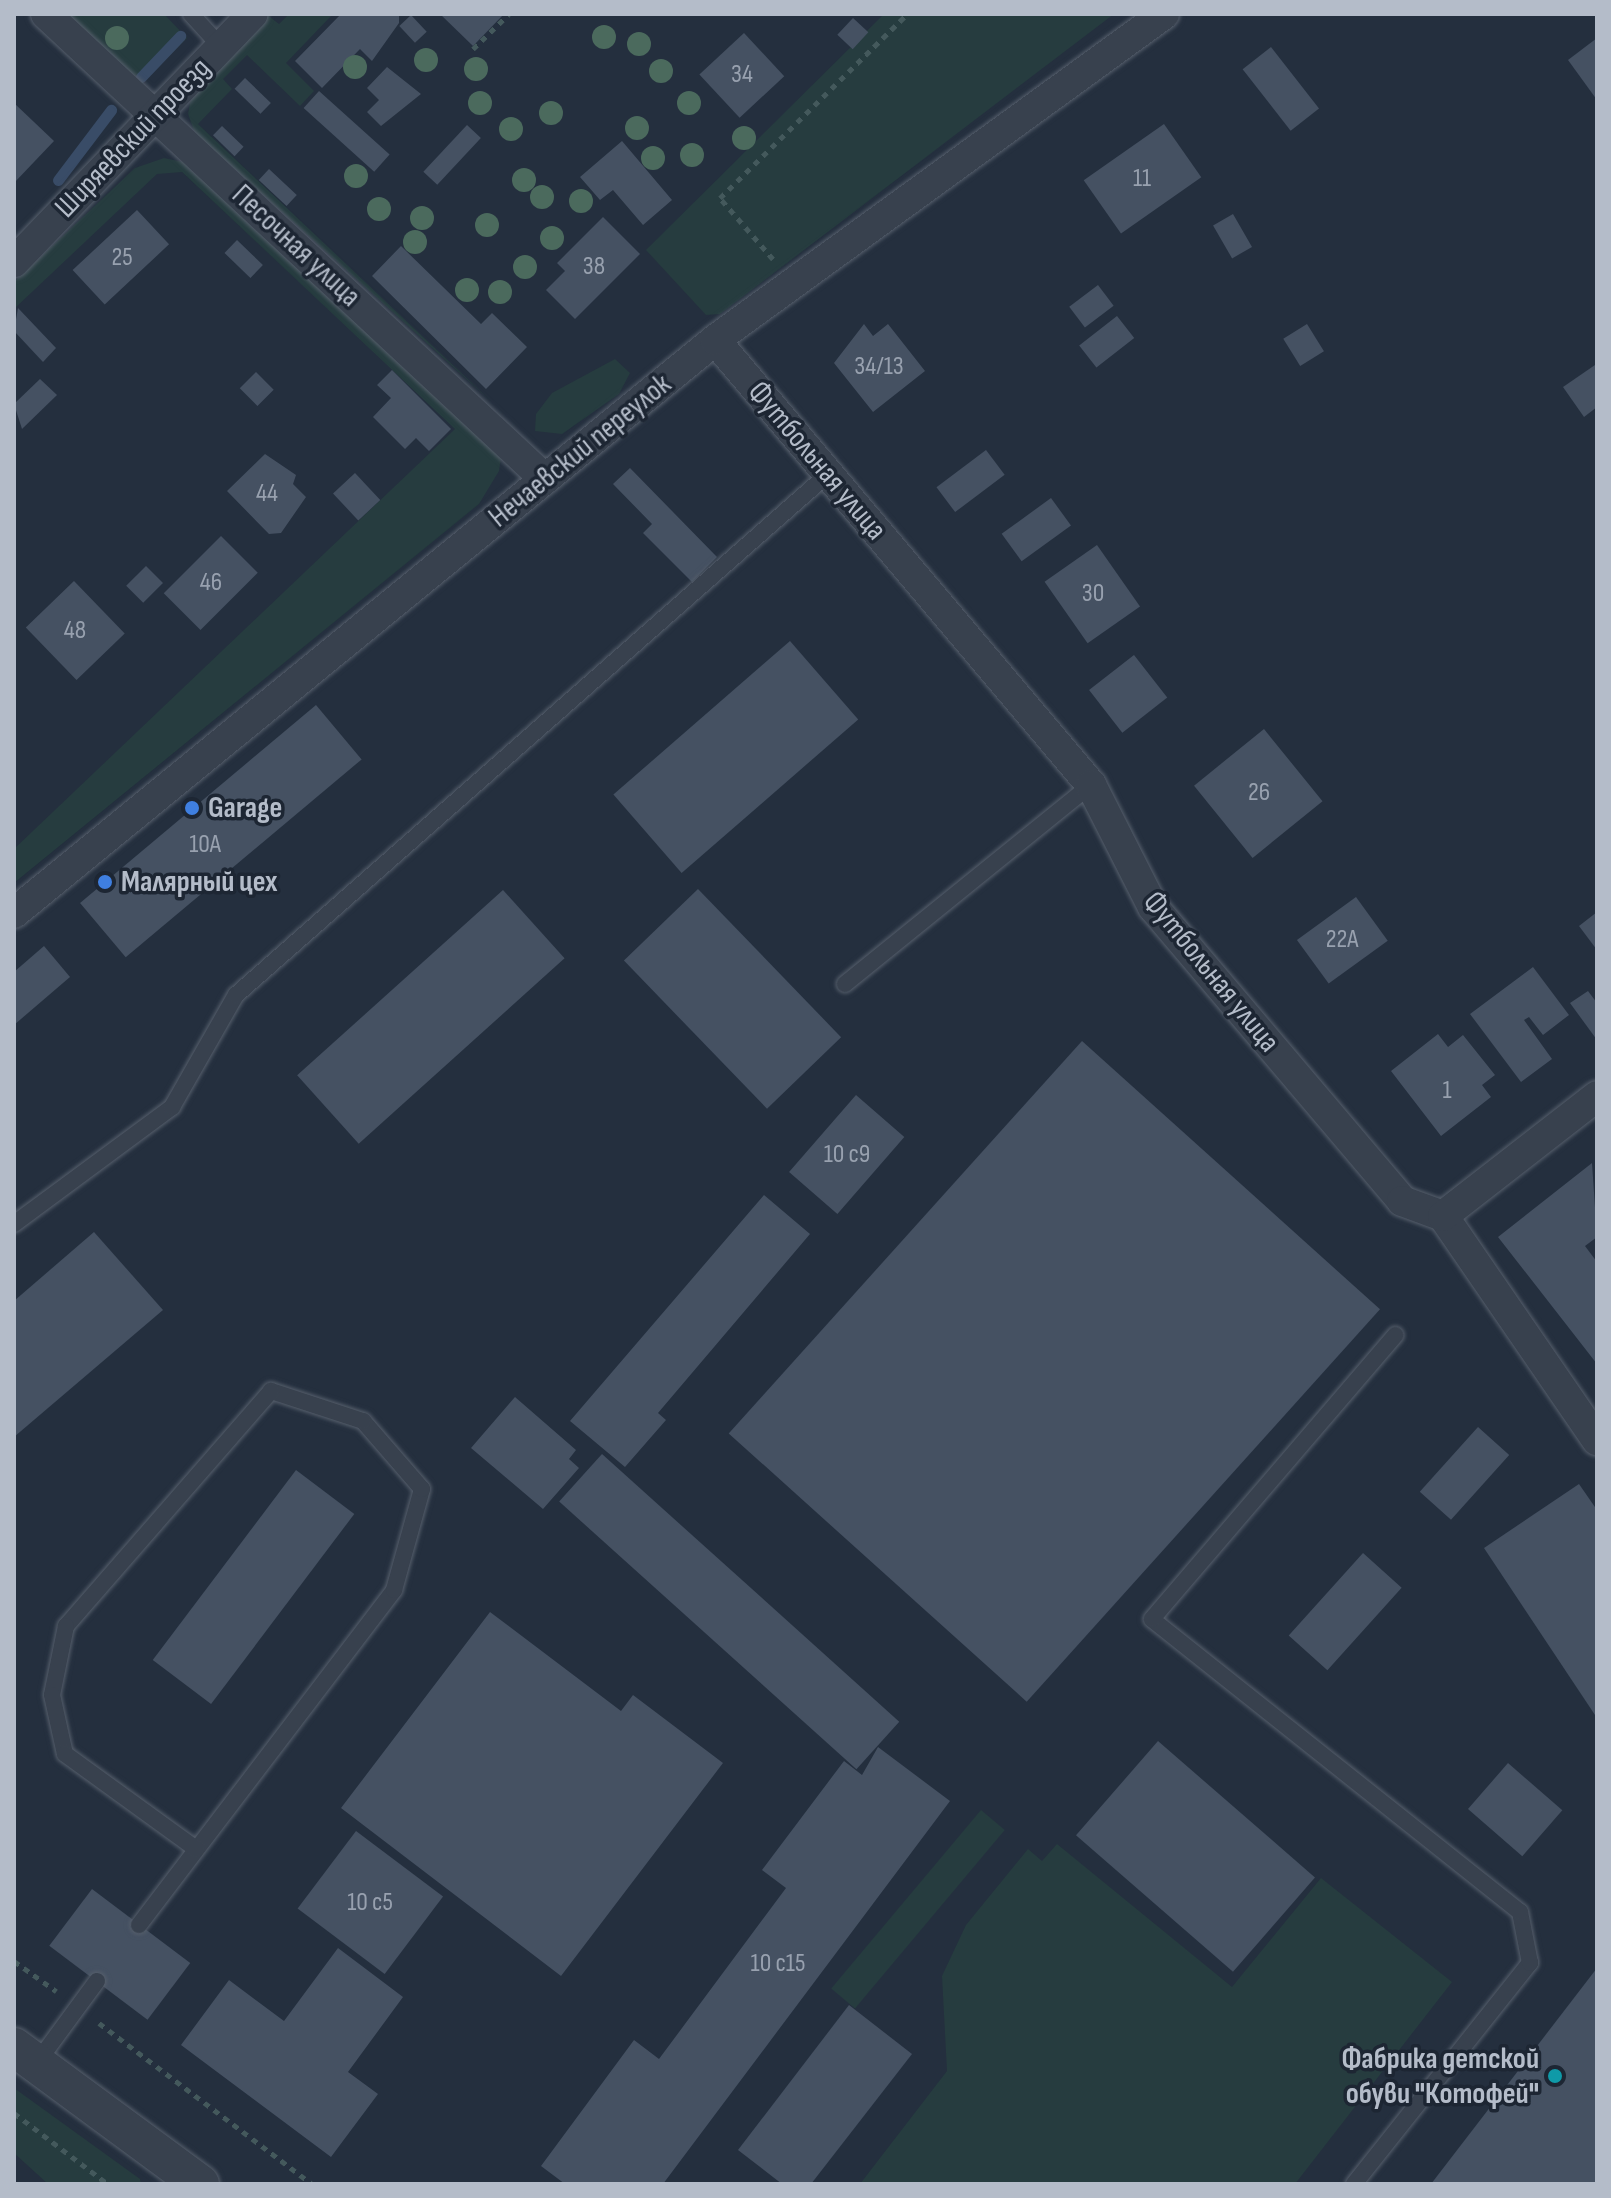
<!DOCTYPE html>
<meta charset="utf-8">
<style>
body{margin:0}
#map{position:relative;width:1611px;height:2198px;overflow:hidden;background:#242f3e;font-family:"Sofia Sans Condensed",sans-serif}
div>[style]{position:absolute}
.green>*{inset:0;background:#263c3f;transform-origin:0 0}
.stream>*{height:11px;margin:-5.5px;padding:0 5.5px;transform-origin:5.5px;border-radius:5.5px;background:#394c67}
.building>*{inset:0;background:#455162;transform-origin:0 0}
.path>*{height:5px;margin-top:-2.5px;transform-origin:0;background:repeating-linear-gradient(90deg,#44595c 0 6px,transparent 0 12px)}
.roads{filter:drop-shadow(0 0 2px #565f6c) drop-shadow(0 0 2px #565f6c)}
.service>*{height:16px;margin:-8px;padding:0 8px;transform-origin:8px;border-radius:8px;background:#38414e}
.minor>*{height:30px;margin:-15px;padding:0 15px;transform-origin:15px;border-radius:15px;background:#38414e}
.tertiary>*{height:38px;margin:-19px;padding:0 19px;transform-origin:19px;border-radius:19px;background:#38414e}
.trees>*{width:24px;height:24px;margin:-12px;border-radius:50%;background:#4b6a5d}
.dots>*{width:22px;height:22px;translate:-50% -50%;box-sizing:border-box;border:4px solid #1d2633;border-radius:50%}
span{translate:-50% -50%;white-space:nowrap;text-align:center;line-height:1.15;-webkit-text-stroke:7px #1d2633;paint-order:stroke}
.number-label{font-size:26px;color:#98a1af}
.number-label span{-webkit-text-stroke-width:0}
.street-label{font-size:30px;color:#b4bcc9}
.poi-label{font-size:30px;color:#b4bcc9;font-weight:700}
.left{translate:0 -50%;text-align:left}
.right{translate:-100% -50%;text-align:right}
.frame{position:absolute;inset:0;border:16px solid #b4bcc9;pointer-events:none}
</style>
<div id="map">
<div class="green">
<div style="clip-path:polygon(65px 14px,164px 14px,187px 38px,141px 84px)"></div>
<div style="clip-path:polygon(266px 14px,279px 24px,289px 14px,333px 14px,286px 63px,314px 91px,300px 106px,247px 55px,223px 79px,232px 89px,198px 124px,493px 403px,195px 133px,188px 114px,192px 93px)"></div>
<div style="clip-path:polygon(884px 14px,1114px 14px,720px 314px,706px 315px,646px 250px)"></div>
<div style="clip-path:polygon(164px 158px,188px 163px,501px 457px,499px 471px,479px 504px,14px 883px,14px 849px,455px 429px,182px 172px,157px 174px,14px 309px,14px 282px,135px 168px)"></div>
<div style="clip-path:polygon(615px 359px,630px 373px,619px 394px,562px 434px,535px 431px,536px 414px,552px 393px)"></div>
<div style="left:981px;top:1810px;width:31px;height:233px;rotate:40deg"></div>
<div style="clip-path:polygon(1057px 1844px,1232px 1987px,1321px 1878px,1452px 1982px,1295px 2184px,860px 2184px,947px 2071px,942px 1976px,966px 1925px,1028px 1849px,1042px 1861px)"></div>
<div style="clip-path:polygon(14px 2088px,140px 2179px,141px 2184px,48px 2184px,14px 2153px)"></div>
</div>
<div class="stream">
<div style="left:141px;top:77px;width:57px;rotate:-46.4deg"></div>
<div style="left:58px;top:180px;width:88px;rotate:-52.9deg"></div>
</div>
<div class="building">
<div style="clip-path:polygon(341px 14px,399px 14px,399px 23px,372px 61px,360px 49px,322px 88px,295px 61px)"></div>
<div style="clip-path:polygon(440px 14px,504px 14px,473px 46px)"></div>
<div style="left:411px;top:15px;width:23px;height:16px;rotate:47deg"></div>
<div style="left:853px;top:18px;width:21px;height:23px;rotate:43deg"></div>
<div style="left:744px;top:33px;width:59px;height:61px;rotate:47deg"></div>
<div style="clip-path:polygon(1597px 38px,1597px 100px,1568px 60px)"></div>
<div style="left:1271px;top:47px;width:78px;height:36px;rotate:52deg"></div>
<div style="clip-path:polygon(387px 67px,421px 94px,381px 126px,367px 112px,379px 100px,367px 88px)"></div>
<div style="left:245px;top:78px;width:36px;height:15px;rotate:44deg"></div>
<div style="left:319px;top:91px;width:95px;height:23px;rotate:42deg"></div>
<div style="clip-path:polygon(14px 103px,54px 141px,14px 183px)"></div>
<div style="left:1164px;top:124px;width:65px;height:98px;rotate:55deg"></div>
<div style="left:467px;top:125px;width:19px;height:64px;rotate:43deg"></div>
<div style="left:222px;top:126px;width:30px;height:13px;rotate:44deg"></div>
<div style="clip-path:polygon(622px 141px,672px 200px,643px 225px,613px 190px,600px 200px,580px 177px)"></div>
<div style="left:269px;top:169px;width:38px;height:15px;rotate:43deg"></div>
<div style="left:137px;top:210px;width:47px;height:88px;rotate:47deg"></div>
<div style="left:1233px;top:214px;width:38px;height:23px;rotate:60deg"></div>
<div style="clip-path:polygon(603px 217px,640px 254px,575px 319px,546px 290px,565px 271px,557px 263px)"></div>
<div style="left:237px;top:240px;width:36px;height:18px;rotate:44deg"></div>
<div style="clip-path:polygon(401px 246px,481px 324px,492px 313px,527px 347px,486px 389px,372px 276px)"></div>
<div style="left:1098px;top:285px;width:26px;height:36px;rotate:53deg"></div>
<div style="clip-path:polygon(18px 308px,56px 348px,43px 362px,14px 331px)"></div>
<div style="left:1117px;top:316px;width:28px;height:48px;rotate:52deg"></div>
<div style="clip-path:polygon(864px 324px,873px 336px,888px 324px,925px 371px,873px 412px,834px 363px)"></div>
<div style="left:1307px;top:324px;width:32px;height:28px;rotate:58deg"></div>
<div style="clip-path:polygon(1595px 365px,1597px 407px,1584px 417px,1563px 387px)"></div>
<div style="clip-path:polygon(392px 370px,451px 429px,429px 451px,416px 438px,405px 449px,373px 417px,391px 398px,377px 385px)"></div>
<div style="left:256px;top:372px;width:25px;height:23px;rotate:45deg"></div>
<div style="clip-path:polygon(40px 379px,57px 395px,22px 429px,14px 404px)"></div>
<div style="left:986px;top:450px;width:31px;height:62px;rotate:53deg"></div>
<div style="clip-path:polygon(265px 454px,296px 475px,293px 484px,306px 497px,281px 533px,269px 534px,227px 491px)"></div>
<div style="clip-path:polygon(630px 468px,717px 557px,692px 582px,643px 533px,652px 524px,613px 484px)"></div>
<div style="left:355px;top:473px;width:37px;height:30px;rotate:47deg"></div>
<div style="left:1051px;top:498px;width:34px;height:61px;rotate:54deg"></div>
<div style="left:221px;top:536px;width:52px;height:81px;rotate:45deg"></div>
<div style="left:1097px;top:545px;width:75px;height:64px;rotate:55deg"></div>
<div style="left:146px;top:566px;width:24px;height:28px;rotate:45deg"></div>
<div style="left:74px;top:581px;width:73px;height:67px;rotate:46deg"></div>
<div style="left:790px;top:641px;width:104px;height:234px;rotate:49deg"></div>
<div style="left:1134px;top:655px;width:54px;height:57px;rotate:52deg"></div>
<div style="left:316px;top:705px;width:71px;height:308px;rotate:50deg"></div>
<div style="left:1264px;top:729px;width:93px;height:90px;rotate:51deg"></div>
<div style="left:698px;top:889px;width:206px;height:103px;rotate:46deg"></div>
<div style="left:503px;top:890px;width:92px;height:277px;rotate:48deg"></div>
<div style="left:1356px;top:897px;width:54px;height:73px;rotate:54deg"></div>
<div style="clip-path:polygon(1597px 912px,1597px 950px,1579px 926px)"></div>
<div style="clip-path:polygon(44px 946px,70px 977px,14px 1025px,14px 972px)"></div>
<div style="clip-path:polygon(1533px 967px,1569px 1015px,1543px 1035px,1529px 1017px,1524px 1020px,1552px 1059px,1521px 1082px,1470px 1014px)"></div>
<div style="clip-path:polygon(1588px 991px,1597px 1003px,1597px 1040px,1570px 1003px)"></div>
<div style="clip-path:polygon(1438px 1034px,1448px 1047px,1463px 1035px,1495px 1075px,1482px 1085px,1491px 1097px,1441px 1136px,1391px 1071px)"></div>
<div style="left:1082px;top:1041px;width:401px;height:528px;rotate:42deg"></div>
<div style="left:856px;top:1095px;width:64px;height:102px;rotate:41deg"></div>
<div style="clip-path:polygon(1592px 1163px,1597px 1237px,1585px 1246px,1597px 1262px,1597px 1364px,1498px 1237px)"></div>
<div style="clip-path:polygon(764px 1195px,810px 1234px,658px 1413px,666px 1420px,625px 1467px,570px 1421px)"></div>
<div style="clip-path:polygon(94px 1232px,163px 1310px,14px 1437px,14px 1301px)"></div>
<div style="clip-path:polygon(515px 1397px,576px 1450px,569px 1459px,579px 1468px,543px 1509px,471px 1448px)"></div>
<div style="left:1478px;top:1427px;width:42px;height:87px;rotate:42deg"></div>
<div style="left:602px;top:1454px;width:400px;height:64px;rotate:42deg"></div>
<div style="left:296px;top:1470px;width:73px;height:238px;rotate:37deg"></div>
<div style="clip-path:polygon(1579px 1484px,1597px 1510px,1597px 1718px,1484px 1548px)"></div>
<div style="left:1363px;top:1553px;width:52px;height:111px;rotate:42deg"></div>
<div style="clip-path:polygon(490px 1612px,621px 1711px,633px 1695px,723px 1763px,561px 1976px,341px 1808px)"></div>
<div style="left:1158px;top:1741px;width:208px;height:125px;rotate:41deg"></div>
<div style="clip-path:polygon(878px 1747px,950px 1801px,663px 2184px,565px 2184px,541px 2166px,634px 2040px,659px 2059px,786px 1888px,762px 1870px,844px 1761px,862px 1775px)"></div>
<div style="left:1508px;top:1763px;width:72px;height:61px;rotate:41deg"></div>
<div style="left:356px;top:1831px;width:109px;height:97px;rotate:37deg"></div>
<div style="left:92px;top:1889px;width:123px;height:71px;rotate:37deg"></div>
<div style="clip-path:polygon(338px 1948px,403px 1997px,348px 2072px,378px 2094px,331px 2157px,181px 2045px,229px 1980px,284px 2021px)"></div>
<div style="clip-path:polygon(1597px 1968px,1597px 2184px,1431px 2184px)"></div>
<div style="clip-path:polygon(849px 2005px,912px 2054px,811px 2184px,782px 2184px,738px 2150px)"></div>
</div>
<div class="path">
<div style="left:473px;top:49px;width:50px;rotate:-44.2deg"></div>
<div style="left:773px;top:259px;width:81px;rotate:-131deg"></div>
<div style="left:720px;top:198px;width:262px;rotate:-44.5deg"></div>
<div style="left:14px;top:1961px;width:52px;rotate:35.5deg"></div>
<div style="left:99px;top:2023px;width:267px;rotate:37.1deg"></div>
<div style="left:14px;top:2113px;width:118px;rotate:37.1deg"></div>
</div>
<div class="roads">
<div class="service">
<div style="left:191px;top:14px;width:45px;rotate:47.7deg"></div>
<div style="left:845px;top:984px;width:316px;rotate:-39deg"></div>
<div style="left:14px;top:1224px;width:197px;rotate:-36.5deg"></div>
<div style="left:172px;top:1107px;width:129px;rotate:-60.3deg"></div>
<div style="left:236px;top:995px;width:789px;rotate:-41.35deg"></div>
<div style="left:139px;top:1925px;width:421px;rotate:-52.7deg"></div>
<div style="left:394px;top:1590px;width:105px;rotate:-74.5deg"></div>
<div style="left:422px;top:1489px;width:90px;rotate:-130.9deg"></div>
<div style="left:363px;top:1421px;width:97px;rotate:-161.9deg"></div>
<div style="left:271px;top:1391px;width:312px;rotate:131.1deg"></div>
<div style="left:66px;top:1626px;width:70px;rotate:101.5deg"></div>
<div style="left:52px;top:1695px;width:60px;rotate:77.6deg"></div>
<div style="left:65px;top:1754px;width:162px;rotate:35.9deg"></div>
<div style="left:36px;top:2064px;width:103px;rotate:-53.7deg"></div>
<div style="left:1354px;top:2184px;width:283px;rotate:-51.5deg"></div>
<div style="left:1530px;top:1963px;width:52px;rotate:-101.1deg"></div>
<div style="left:1520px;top:1912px;width:470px;rotate:-141.5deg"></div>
<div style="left:1152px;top:1619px;width:374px;rotate:-49.4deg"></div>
</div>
<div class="minor">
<div style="left:46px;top:14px;width:682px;rotate:42.98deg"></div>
<div style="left:14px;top:262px;width:344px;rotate:-46.1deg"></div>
<div style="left:715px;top:340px;width:583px;rotate:49.8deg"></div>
<div style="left:1091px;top:785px;width:137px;rotate:63.1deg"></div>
<div style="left:1153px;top:907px;width:385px;rotate:49.7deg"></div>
<div style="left:1402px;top:1201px;width:44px;rotate:20.1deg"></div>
<div style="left:1443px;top:1216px;width:272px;rotate:55.5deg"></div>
<div style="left:14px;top:913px;width:905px;rotate:-39.26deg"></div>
<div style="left:715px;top:340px;width:555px;rotate:-35.98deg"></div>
<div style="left:1443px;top:1216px;width:195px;rotate:-37.9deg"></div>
</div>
<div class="tertiary">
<div style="left:14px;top:2047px;width:231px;rotate:36.4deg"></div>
</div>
</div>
<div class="trees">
<div style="left:604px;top:37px"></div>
<div style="left:117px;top:38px"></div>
<div style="left:639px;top:44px"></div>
<div style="left:426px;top:60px"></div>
<div style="left:355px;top:67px"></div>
<div style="left:476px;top:69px"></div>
<div style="left:661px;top:71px"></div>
<div style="left:480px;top:103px"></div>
<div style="left:689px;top:103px"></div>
<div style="left:551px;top:113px"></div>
<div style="left:637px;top:128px"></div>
<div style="left:511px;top:129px"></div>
<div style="left:744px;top:138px"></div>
<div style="left:692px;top:155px"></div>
<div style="left:653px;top:158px"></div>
<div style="left:356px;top:176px"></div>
<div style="left:524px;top:180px"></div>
<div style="left:542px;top:197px"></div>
<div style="left:581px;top:201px"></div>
<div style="left:379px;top:209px"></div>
<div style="left:422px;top:218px"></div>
<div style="left:487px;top:225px"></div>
<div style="left:552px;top:238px"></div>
<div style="left:415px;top:242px"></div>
<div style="left:525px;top:267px"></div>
<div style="left:467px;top:290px"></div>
<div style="left:500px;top:292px"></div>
</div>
<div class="dots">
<div style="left:192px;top:808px;background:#3f7fe0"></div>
<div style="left:105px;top:882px;background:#3f7fe0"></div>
<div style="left:1555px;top:2076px;background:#0f9aa8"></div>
</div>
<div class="number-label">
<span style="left:742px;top:75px">34</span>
<span style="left:1142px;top:179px">11</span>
<span style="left:122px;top:258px">25</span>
<span style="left:594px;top:267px">38</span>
<span style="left:879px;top:367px">34/13</span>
<span style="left:267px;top:494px">44</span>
<span style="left:211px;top:583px">46</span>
<span style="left:1093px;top:594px">30</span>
<span style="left:75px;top:631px">48</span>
<span style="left:1259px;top:793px">26</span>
<span style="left:205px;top:845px">10А</span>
<span style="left:1342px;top:940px">22А</span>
<span style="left:1447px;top:1091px">1</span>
<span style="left:847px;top:1155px">10 с9</span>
<span style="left:370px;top:1903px">10 с5</span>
<span style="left:778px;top:1964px">10 с15</span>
</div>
<div class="street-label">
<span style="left:133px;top:138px;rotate:-46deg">Ширяевский проезд</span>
<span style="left:296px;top:246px;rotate:43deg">Песочная улица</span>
<span style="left:580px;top:451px;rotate:-39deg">Нечаевский переулок</span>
<span style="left:817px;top:461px;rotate:50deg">Футбольная улица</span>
<span style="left:1211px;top:972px;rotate:51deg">Футбольная улица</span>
</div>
<div class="poi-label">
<span class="left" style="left:208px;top:808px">Garage</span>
<span class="left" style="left:121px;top:882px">Малярный цех</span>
<span class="right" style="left:1539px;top:2076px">Фабрика детской<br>обуви "Котофей"</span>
</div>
<div class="frame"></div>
</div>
